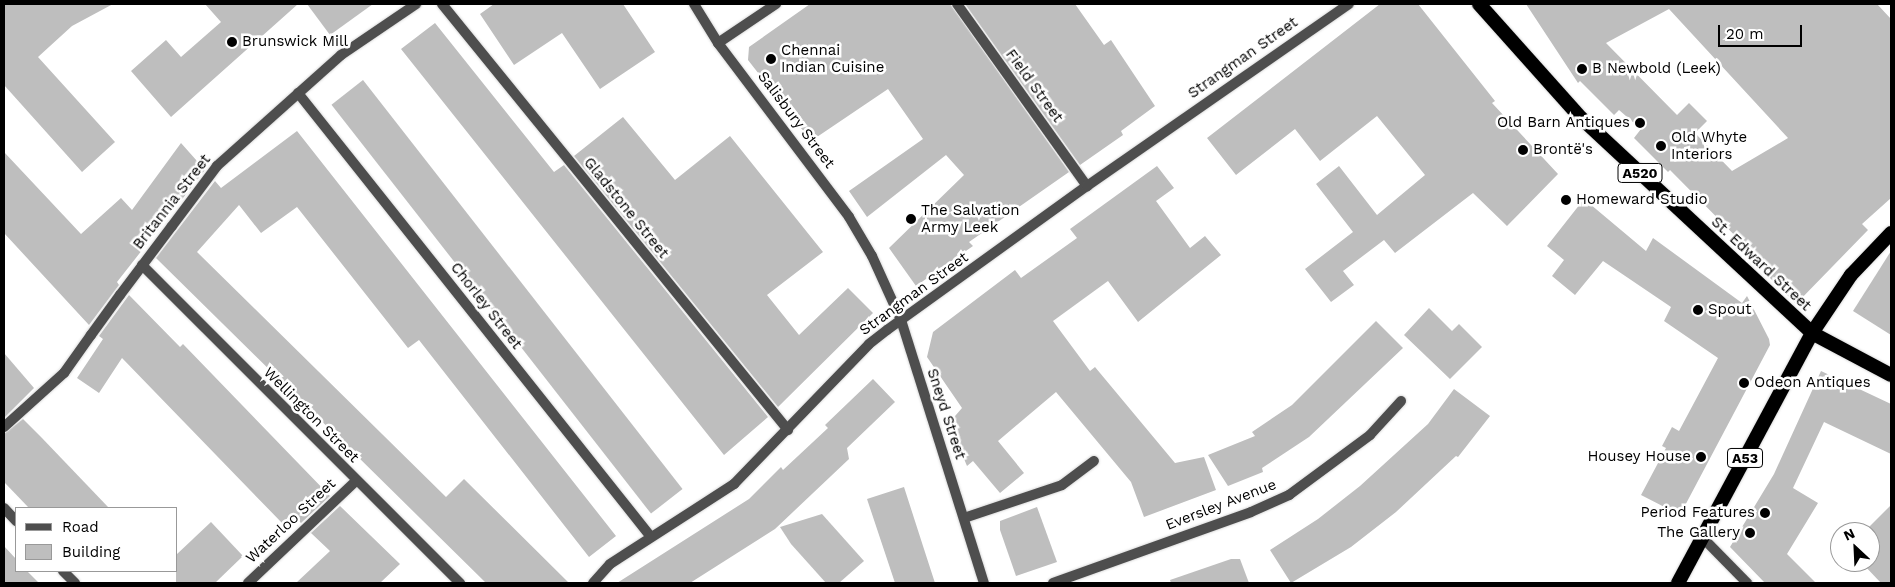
<!DOCTYPE html>
<meta charset="utf-8">
<style>
body{margin:0}
#map{position:relative;width:1895px;height:587px;overflow:hidden;background:#fff;font-family:"Work Sans",sans-serif}
div>[style]{position:absolute}
.building>*{inset:0;background:#bebebe;transform-origin:0 0}
.roads{filter:drop-shadow(0 0 1px #dbdbdb) drop-shadow(0 0 1px #dbdbdb)}
.pedestrian>*{height:10px;margin:-5px;padding:0 5px;transform-origin:5px;border-radius:5px;background:#4e4e4e}
.minor>*{height:10px;margin:-5px;padding:0 5px;transform-origin:5px;border-radius:5px;background:#4e4e4e}
.tertiary>*{height:10px;margin:-5px;padding:0 5px;transform-origin:5px;border-radius:5px;background:#4e4e4e}
.trunk>*{height:14px;margin:-7px;padding:0 7px;transform-origin:7px;border-radius:7px;background:#000}
.dots>*{width:14px;height:14px;translate:-50% -50%;box-sizing:border-box;border:2px solid #fff;border-radius:50%}
span{translate:-50% -50%;white-space:nowrap;text-align:center;line-height:1.15;-webkit-text-stroke:5px #fff;paint-order:stroke}
.shield-label span{padding:1px 4px;background:#fff;border:1px solid;border-radius:4px;-webkit-text-stroke-width:0}
.shield-label{font-size:14px;color:#000;font-weight:700}
.poi-label{font-size:15px;color:#000}
.left{translate:0 -50%;text-align:left}
.right{translate:-100% -50%;text-align:right}
.street-label{font-size:15px;color:#000}
.frame{position:absolute;inset:0;border:5px solid #000;pointer-events:none}
.legend{position:absolute;left:15px;top:507px;width:162px;height:65px;box-sizing:border-box;background:#fff;border:1px solid #999;margin:0;padding:6px 9px;list-style:none;font-size:15px;color:#000}
.legend li{display:flex;align-items:center;gap:10px;height:25px}
.legend b{width:25px;border:1px solid #999}
.north{position:absolute;left:1830px;top:522px;width:50px;height:50px;box-sizing:border-box;background:#fff;border:1px solid #999;border-radius:50%;rotate:335deg;font-size:14px;font-weight:700;line-height:20px;text-align:center;color:#000}
.north::after{content:'';display:block;margin:auto;width:18px;height:22px;background:#000;clip-path:polygon(50% 0,100% 100%,50% 72%,0 100%)}
.scale{position:absolute;left:1718px;top:25px;width:84px;height:22px;box-sizing:border-box;border:2px solid #000;border-top:0;padding-left:6px;font-size:15px;line-height:18px;white-space:nowrap;color:#000;-webkit-text-stroke:4px #fff;paint-order:stroke}
</style>
<div id="map">
<div class="building">
<div style="clip-path:polygon(4px 4px,113px 4px,72px 26px,38px 57px,115px 142px,82px 172px,4px 85px)"></div>
<div style="clip-path:polygon(205px 4px,298px 4px,171px 117px,131px 71px,166px 40px,181px 57px,221px 22px)"></div>
<div style="clip-path:polygon(307px 4px,373px 4px,330px 35px)"></div>
<div style="clip-path:polygon(494px 4px,623px 4px,655px 52px,600px 89px,562px 33px,514px 65px,480px 14px)"></div>
<div style="clip-path:polygon(810px 4px,950px 4px,1069px 172px,969px 242px,973px 246px,916px 286px,889px 248px,964px 175px,946px 155px,867px 217px,849px 191px,923px 139px,888px 89px,811px 141px,748px 60px,749px 47px)"></div>
<div style="clip-path:polygon(965px 4px,1075px 4px,1104px 45px,1111px 40px,1155px 106px,1121px 131px,1123px 135px,1080px 165px)"></div>
<div style="clip-path:polygon(1380px 4px,1418px 4px,1495px 101px,1492px 103px,1558px 174px,1507px 226px,1473px 193px,1395px 253px,1384px 240px,1343px 271px,1354px 285px,1331px 302px,1305px 269px,1353px 232px,1316px 184px,1339px 166px,1377px 215px,1425px 175px,1377px 116px,1320px 161px,1295px 129px,1236px 175px,1207px 138px)"></div>
<div style="clip-path:polygon(evenodd,1526px 4px,1877px 4px,1891px 19px,1891px 198px,1862px 224px,1868px 230px,1796px 304px,1763px 271px,1766px 267px,1670px 170px,1668px 172px,1634px 138px,1641px 129px,1619px 110px,1614px 115px,1580px 81px,1578px 83px,1526px 4px,1669px 9px,1788px 138px,1732px 171px,1695px 133px,1707px 121px,1689px 103px,1677px 115px,1606px 43px,1669px 9px)"></div>
<div style="clip-path:polygon(435px 23px,554px 172px,564px 165px,768px 417px,724px 455px,401px 49px)"></div>
<div style="left:363px;top:80px;width:519px;height:40px;rotate:52deg"></div>
<div style="clip-path:polygon(623px 117px,675px 180px,730px 136px,823px 252px,767px 295px,799px 335px,848px 288px,873px 313px,778px 407px,574px 156px)"></div>
<div style="clip-path:polygon(297px 131px,616px 536px,589px 557px,419px 340px,408px 348px,297px 207px,261px 233px,239px 205px,197px 252px,446px 497px,464px 479px,569px 583px,486px 583px,156px 258px,215px 181px,221px 188px)"></div>
<div style="clip-path:polygon(181px 143px,205px 170px,117px 282px,119px 285px,89px 325px,4px 233px,4px 152px,81px 234px,121px 198px,132px 210px)"></div>
<div style="clip-path:polygon(1157px 166px,1174px 188px,1156px 201px,1190px 248px,1205px 236px,1221px 255px,1138px 322px,1108px 281px,1053px 321px,1090px 371px,1095px 367px,1175px 463px,1204px 457px,1216px 490px,1144px 517px,1131px 482px,1056px 392px,998px 441px,1024px 473px,1000px 493px,973px 461px,967px 466px,949px 423px,962px 408px,927px 357px,933px 332px,1015px 270px,1021px 278px,1077px 238px,1070px 229px)"></div>
<div style="clip-path:polygon(1584px 199px,1646px 251px,1653px 238px,1742px 303px,1747px 296px,1769px 339px,1770px 345px,1680px 515px,1641px 495px,1666px 448px,1662px 446px,1672px 427px,1679px 431px,1718px 358px,1664px 321px,1671px 307px,1603px 261px,1575px 295px,1552px 276px,1564px 260px,1547px 246px)"></div>
<div style="clip-path:polygon(1891px 251px,1891px 335px,1853px 311px)"></div>
<div style="clip-path:polygon(129px 295px,180px 347px,183px 344px,330px 496px,301px 523px,292px 514px,282px 523px,122px 358px,99px 393px,77px 378px,103px 339px,99px 336px)"></div>
<div style="clip-path:polygon(1429px 308px,1452px 331px,1459px 324px,1482px 347px,1450px 379px,1404px 335px)"></div>
<div style="clip-path:polygon(1376px 321px,1403px 348px,1309px 437px,1262px 468px,1263px 472px,1228px 486px,1208px 455px,1255px 436px,1252px 432px,1292px 405px)"></div>
<div style="clip-path:polygon(4px 353px,34px 388px,4px 418px)"></div>
<div style="clip-path:polygon(1821px 371px,1891px 404px,1891px 454px,1824px 422px,1793px 488px,1818px 503px,1787px 554px,1816px 583px,1765px 583px,1730px 547px,1774px 474px)"></div>
<div style="clip-path:polygon(873px 379px,895px 402px,847px 448px,849px 459px,775px 529px,690px 583px,617px 583px,749px 499px,781px 467px,783px 470px,828px 428px,825px 425px)"></div>
<div style="clip-path:polygon(1454px 389px,1490px 416px,1458px 457px,1456px 456px,1396px 512px,1351px 547px,1291px 583px,1270px 550px,1318px 519px,1360px 486px,1428px 424px)"></div>
<div style="clip-path:polygon(23px 419px,41px 437px,109px 508px,29px 508px,4px 482px,4px 434px)"></div>
<div style="clip-path:polygon(904px 487px,923px 546px,935px 583px,895px 583px,867px 499px)"></div>
<div style="clip-path:polygon(1891px 505px,1891px 583px,1881px 583px,1862px 563px,1870px 562px,1870px 555px,1880px 544px,1866px 530px)"></div>
<div style="clip-path:polygon(340px 506px,400px 564px,380px 583px,296px 583px,330px 551px,311px 533px)"></div>
<div style="clip-path:polygon(1037px 507px,1057px 562px,1016px 576px,1000px 530px,1000px 521px)"></div>
<div style="clip-path:polygon(822px 514px,864px 561px,839px 583px,826px 583px,791px 544px,780px 527px)"></div>
<div style="clip-path:polygon(211px 522px,243px 556px,215px 583px,176px 583px,176px 555px)"></div>
<div style="clip-path:polygon(4px 546px,16px 559px,16px 571px,27px 571px,39px 583px,4px 583px)"></div>
<div style="clip-path:polygon(1231px 559px,1240px 559px,1249px 583px,1171px 583px,1170px 580px)"></div>
</div>
<div class="roads">
<div class="pedestrian">
<div style="left:172px;top:226px;width:75px;rotate:-53.1deg"></div>
<div style="left:91px;top:335px;width:49px;rotate:-54.1deg"></div>
</div>
<div class="minor">
<div style="left:442px;top:4px;width:549px;rotate:50.92deg"></div>
<div style="left:957px;top:4px;width:224px;rotate:54.5deg"></div>
<div style="left:298px;top:93px;width:567px;rotate:51.51deg"></div>
<div style="left:217px;top:166px;width:166px;rotate:-41.8deg"></div>
<div style="left:341px;top:55px;width:91px;rotate:-34.2deg"></div>
<div style="left:142px;top:265px;width:450px;rotate:45deg"></div>
<div style="left:120px;top:295px;width:86px;rotate:-53deg"></div>
<div style="left:4px;top:427px;width:81px;rotate:-42deg"></div>
<div style="left:64px;top:373px;width:47px;rotate:-54.6deg"></div>
<div style="left:4px;top:508px;width:18px;rotate:47deg"></div>
<div style="left:964px;top:518px;width:103px;rotate:-18.6deg"></div>
<div style="left:1062px;top:485px;width:40px;rotate:-37deg"></div>
<div style="left:1703px;top:538px;width:63px;rotate:45.6deg"></div>
<div style="left:63px;top:571px;width:17px;rotate:45deg"></div>
<div style="left:248px;top:583px;width:149px;rotate:-43.4deg"></div>
<div style="left:593px;top:583px;width:25px;rotate:-48deg"></div>
<div style="left:610px;top:564px;width:148px;rotate:-32.8deg"></div>
<div style="left:734px;top:484px;width:194px;rotate:-46deg"></div>
<div style="left:869px;top:344px;width:23px;rotate:-38deg"></div>
<div style="left:887px;top:330px;width:246px;rotate:-35.8deg"></div>
<div style="left:1087px;top:186px;width:319px;rotate:-34.8deg"></div>
<div style="left:1053px;top:583px;width:210px;rotate:-19.7deg"></div>
<div style="left:1251px;top:512px;width:42px;rotate:-24.1deg"></div>
<div style="left:1289px;top:495px;width:101px;rotate:-36.5deg"></div>
<div style="left:1370px;top:435px;width:46px;rotate:-47.6deg"></div>
</div>
<div class="tertiary">
<div style="left:694px;top:4px;width:46px;rotate:58.4deg"></div>
<div style="left:718px;top:43px;width:218px;rotate:53deg"></div>
<div style="left:849px;top:217px;width:45px;rotate:59.5deg"></div>
<div style="left:872px;top:256px;width:70px;rotate:65.6deg"></div>
<div style="left:901px;top:320px;width:276px;rotate:72.5deg"></div>
<div style="left:718px;top:43px;width:70px;rotate:-33.9deg"></div>
</div>
<div class="trunk">
<div style="left:1479px;top:4px;width:154px;rotate:48.2deg"></div>
<div style="left:1582px;top:119px;width:314px;rotate:42.9deg"></div>
<div style="left:1812px;top:333px;width:89px;rotate:28deg"></div>
<div style="left:1678px;top:583px;width:284px;rotate:-61.8deg"></div>
<div style="left:1812px;top:333px;width:70px;rotate:-56.1deg"></div>
<div style="left:1851px;top:275px;width:58px;rotate:-46.4deg"></div>
</div>
</div>
<div class="dots">
<div style="left:232px;top:42px;background:#000"></div>
<div style="left:771px;top:59px;background:#000"></div>
<div style="left:1582px;top:69px;background:#000"></div>
<div style="left:1640px;top:123px;background:#000"></div>
<div style="left:1661px;top:146px;background:#000"></div>
<div style="left:1523px;top:150px;background:#000"></div>
<div style="left:1566px;top:200px;background:#000"></div>
<div style="left:911px;top:219px;background:#000"></div>
<div style="left:1698px;top:310px;background:#000"></div>
<div style="left:1744px;top:383px;background:#000"></div>
<div style="left:1701px;top:457px;background:#000"></div>
<div style="left:1765px;top:513px;background:#000"></div>
<div style="left:1750px;top:533px;background:#000"></div>
</div>
<div class="shield-label">
<span style="left:1640px;top:173px">A520</span>
<span style="left:1745px;top:458px">A53</span>
</div>
<div class="poi-label">
<span class="left" style="left:242px;top:42px">Brunswick Mill</span>
<span class="left" style="left:781px;top:59px">Chennai<br>Indian Cuisine</span>
<span class="left" style="left:1592px;top:69px">B Newbold (Leek)</span>
<span class="right" style="left:1630px;top:123px">Old Barn Antiques</span>
<span class="left" style="left:1671px;top:146px">Old Whyte<br>Interiors</span>
<span class="left" style="left:1533px;top:150px">Brontë's</span>
<span class="left" style="left:1576px;top:200px">Homeward Studio</span>
<span class="left" style="left:921px;top:219px">The Salvation<br>Army Leek</span>
<span class="left" style="left:1708px;top:310px">Spout</span>
<span class="left" style="left:1754px;top:383px">Odeon Antiques</span>
<span class="right" style="left:1691px;top:457px">Housey House</span>
<span class="right" style="left:1755px;top:513px">Period Features</span>
<span class="right" style="left:1740px;top:533px">The Gallery</span>
</div>
<div class="street-label">
<span style="left:1243px;top:58px;rotate:-35deg">Strangman Street</span>
<span style="left:1034px;top:86px;rotate:54deg">Field Street</span>
<span style="left:796px;top:120px;rotate:53deg">Salisbury Street</span>
<span style="left:172px;top:202px;rotate:-52deg">Britannia Street</span>
<span style="left:626px;top:208px;rotate:51deg">Gladstone Street</span>
<span style="left:1761px;top:264px;rotate:43deg">St. Edward Street</span>
<span style="left:914px;top:294px;rotate:-36deg">Strangman Street</span>
<span style="left:486px;top:306px;rotate:52deg">Chorley Street</span>
<span style="left:946px;top:414px;rotate:72deg">Sneyd Street</span>
<span style="left:311px;top:415px;rotate:45deg">Wellington Street</span>
<span style="left:1221px;top:505px;rotate:-21deg">Eversley Avenue</span>
<span style="left:291px;top:521px;rotate:-43deg">Waterloo Street</span>
</div>
<div class="frame"></div>
<ul class="legend">
<li><b style="height:6px;background:#4e4e4e"></b>Road</li>
<li><b style="height:14px;background:#bebebe"></b>Building</li>
</ul>
<div class="north">N</div>
<div class="scale">20 m</div>
</div>
